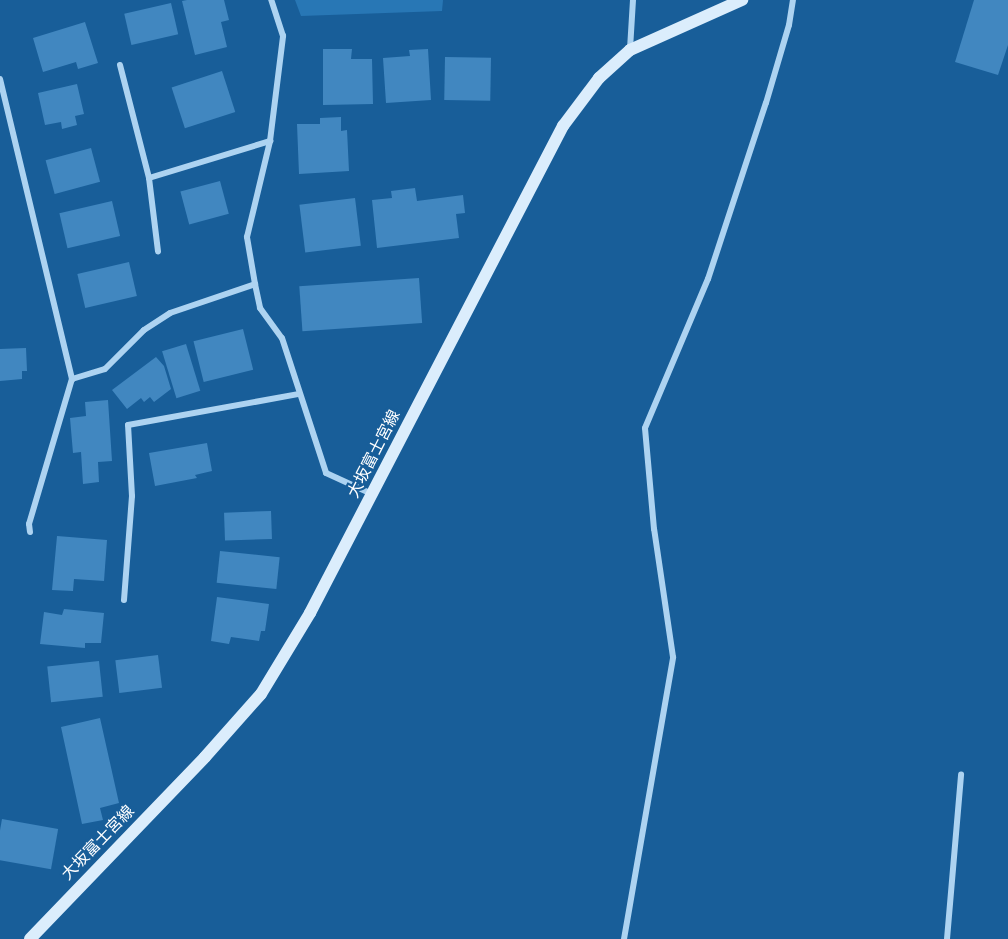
<!DOCTYPE html>
<meta charset="utf-8">
<style>
body{margin:0}
#map{position:relative;width:1008px;height:939px;overflow:hidden;background:#185e99;font-family:"Space Grotesk","Noto Sans JP",sans-serif}
div>[style]{position:absolute}
.green>*{inset:0;background:#2877b5}
.building>*{inset:0;background:#4187c0;transform-origin:0 0}
.minor>*{height:6px;margin:-3px;padding:0 3px;transform-origin:3px;border-radius:3px;background:#add3f1}
.secondary>*{height:12px;margin:-6px;padding:0 6px;transform-origin:6px;border-radius:6px;background:#dbedfc}
span{translate:-50% -50%;white-space:nowrap;text-align:center;line-height:1.15;-webkit-text-stroke:4.5px #185e99;paint-order:stroke}
.street-label{font-size:16px;color:#fff}
</style>
<div id="map">
<div class="green">
<div style="clip-path:polygon(295px 0,443px 0,442px 11px,301px 16px)"></div>
</div>
<div class="building">
<div style="clip-path:polygon(187px 0,224px 0,229px 20px,221px 22px,227px 47px,195px 55px,182px 1px)"></div>
<div style="clip-path:polygon(974px 0,1008px 0,1008px 45px,998px 75px,955px 62px)"></div>
<div style="left:171px;top:3px;width:32px;height:48px;rotate:77deg"></div>
<div style="clip-path:polygon(85px 22px,98px 63px,78px 69px,76px 62px,43px 72px,33px 38px)"></div>
<div style="clip-path:polygon(323px 49px,352px 49px,351px 59px,372px 59px,373px 104px,323px 105px)"></div>
<div style="clip-path:polygon(428px 49px,431px 100px,386px 103px,383px 58px,410px 56px,409px 50px)"></div>
<div style="left:445px;top:57px;width:46px;height:43px;rotate:1deg"></div>
<div style="left:222px;top:71px;width:43px;height:53px;rotate:72deg"></div>
<div style="clip-path:polygon(77px 84px,84px 114px,75px 116px,77px 125px,62px 129px,61px 122px,45px 125px,38px 93px)"></div>
<div style="clip-path:polygon(341px 117px,341px 131px,347px 130px,349px 171px,299px 174px,297px 124px,320px 124px,320px 118px)"></div>
<div style="left:91px;top:148px;width:35px;height:47px;rotate:75deg"></div>
<div style="left:220px;top:181px;width:34px;height:41px;rotate:75deg"></div>
<div style="clip-path:polygon(415px 188px,417px 201px,463px 195px,465px 213px,456px 214px,459px 238px,377px 248px,372px 200px,392px 198px,391px 191px)"></div>
<div style="left:355px;top:198px;width:48px;height:56px;rotate:83deg"></div>
<div style="left:112px;top:201px;width:36px;height:54px;rotate:77deg"></div>
<div style="left:129px;top:262px;width:35px;height:53px;rotate:77deg"></div>
<div style="left:419px;top:278px;width:45px;height:120px;rotate:86deg"></div>
<div style="left:243px;top:329px;width:42px;height:51px;rotate:76deg"></div>
<div style="left:186px;top:344px;width:49px;height:25px;rotate:73deg"></div>
<div style="clip-path:polygon(26px 348px,27px 371px,22px 371px,22px 379px,0 381px,0 349px)"></div>
<div style="clip-path:polygon(156px 357px,164px 366px,171px 389px,154px 402px,150px 397px,144px 402px,141px 398px,127px 409px,112px 390px)"></div>
<div style="clip-path:polygon(108px 400px,112px 461px,98px 462px,99px 482px,83px 484px,81px 452px,73px 453px,70px 418px,86px 416px,85px 402px)"></div>
<div style="clip-path:polygon(207px 443px,212px 471px,195px 475px,197px 478px,155px 486px,149px 453px)"></div>
<div style="left:271px;top:511px;width:28px;height:47px;rotate:88deg"></div>
<div style="clip-path:polygon(57px 536px,107px 540px,104px 581px,74px 579px,73px 591px,52px 590px)"></div>
<div style="left:220px;top:551px;width:60px;height:32px;rotate:6deg"></div>
<div style="clip-path:polygon(217px 597px,269px 604px,265px 631px,261px 631px,259px 641px,231px 637px,229px 644px,211px 641px)"></div>
<div style="clip-path:polygon(64px 609px,104px 613px,101px 643px,85px 643px,85px 648px,40px 644px,44px 612px,62px 615px)"></div>
<div style="left:158px;top:655px;width:33px;height:43px;rotate:83deg"></div>
<div style="left:99px;top:661px;width:36px;height:52px;rotate:84deg"></div>
<div style="clip-path:polygon(100px 718px,119px 803px,100px 808px,103px 820px,82px 824px,61px 727px)"></div>
<div style="left:2px;top:819px;width:57px;height:41px;rotate:10deg"></div>
</div>
<div class="minor">
<div style="left:630px;top:49px;width:49px;rotate:-86.5deg"></div>
<div style="left:120px;top:65px;width:117px;rotate:75.6deg"></div>
<div style="left:149px;top:178px;width:74px;rotate:83deg"></div>
<div style="left:0;top:79px;width:309px;rotate:76.5deg"></div>
<div style="left:149px;top:178px;width:127px;rotate:-17deg"></div>
<div style="left:255px;top:284px;width:25px;rotate:78deg"></div>
<div style="left:260px;top:308px;width:37px;rotate:54deg"></div>
<div style="left:282px;top:338px;width:142px;rotate:71.9deg"></div>
<div style="left:326px;top:473px;width:51px;rotate:24.5deg"></div>
<div style="left:30px;top:532px;width:8px;rotate:-97deg"></div>
<div style="left:29px;top:524px;width:151px;rotate:-73.5deg"></div>
<div style="left:72px;top:379px;width:34px;rotate:-17deg"></div>
<div style="left:105px;top:369px;width:55px;rotate:-45deg"></div>
<div style="left:144px;top:330px;width:31px;rotate:-33deg"></div>
<div style="left:170px;top:313px;width:90px;rotate:-18.8deg"></div>
<div style="left:255px;top:284px;width:48px;rotate:-99.7deg"></div>
<div style="left:247px;top:237px;width:99px;rotate:-76.5deg"></div>
<div style="left:270px;top:141px;width:106px;rotate:-82.9deg"></div>
<div style="left:283px;top:36px;width:38px;rotate:-108deg"></div>
<div style="left:124px;top:600px;width:104px;rotate:-85.6deg"></div>
<div style="left:132px;top:496px;width:71px;rotate:-93.2deg"></div>
<div style="left:128px;top:425px;width:174px;rotate:-10.3deg"></div>
<div style="left:624px;top:939px;width:286px;rotate:-80.1deg"></div>
<div style="left:673px;top:657px;width:129px;rotate:-98.4deg"></div>
<div style="left:654px;top:529px;width:101px;rotate:-95.1deg"></div>
<div style="left:645px;top:428px;width:162px;rotate:-67.1deg"></div>
<div style="left:708px;top:279px;width:185px;rotate:-71.8deg"></div>
<div style="left:766px;top:103px;width:81px;rotate:-73.6deg"></div>
<div style="left:789px;top:25px;width:25px;rotate:-81deg"></div>
<div style="left:947px;top:939px;width:165px;rotate:-85.1deg"></div>
</div>
<div class="secondary">
<div style="left:30px;top:939px;width:252px;rotate:-46.1deg"></div>
<div style="left:205px;top:757px;width:84px;rotate:-48.4deg"></div>
<div style="left:261px;top:694px;width:95px;rotate:-58.8deg"></div>
<div style="left:310px;top:613px;width:549px;rotate:-62.55deg"></div>
<div style="left:563px;top:126px;width:60px;rotate:-53.1deg"></div>
<div style="left:599px;top:78px;width:42px;rotate:-42.1deg"></div>
<div style="left:630px;top:50px;width:123px;rotate:-24.1deg"></div>
</div>
<div class="street-label">
<span style="left:374px;top:454px;rotate:-63deg">大坂富士宮線</span>
<span style="left:98px;top:843px;rotate:-46deg">大坂富士宮線</span>
</div>
</div>
